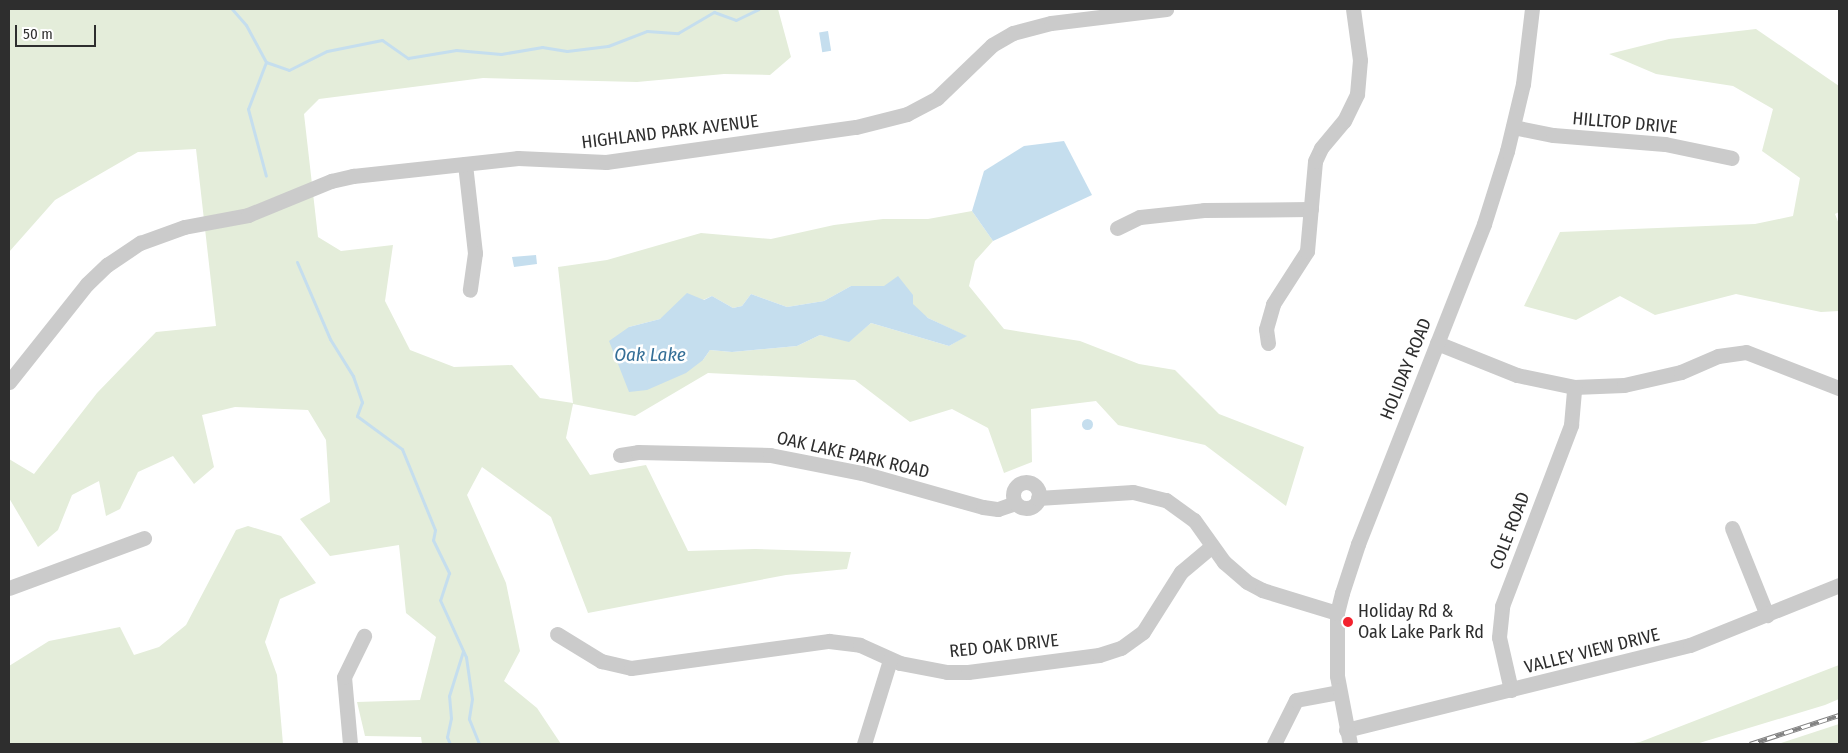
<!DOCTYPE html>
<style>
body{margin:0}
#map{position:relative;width:1848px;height:753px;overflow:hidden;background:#fff;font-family:"Fira Sans Condensed",sans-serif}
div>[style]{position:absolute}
.green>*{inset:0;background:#e4edda}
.water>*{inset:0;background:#c5deee;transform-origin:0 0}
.round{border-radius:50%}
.stream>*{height:3px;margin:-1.5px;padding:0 1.5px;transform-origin:1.5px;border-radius:1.5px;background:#c5deee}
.minor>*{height:15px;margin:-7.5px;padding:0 7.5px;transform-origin:7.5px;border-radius:7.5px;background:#cbcbcb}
.minor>.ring{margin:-7.5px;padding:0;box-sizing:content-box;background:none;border:15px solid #cbcbcb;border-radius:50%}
.rail>*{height:5px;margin-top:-2.5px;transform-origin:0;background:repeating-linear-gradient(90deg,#fff 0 9px,#838383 0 18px);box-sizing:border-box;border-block:1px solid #838383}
.dots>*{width:14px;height:14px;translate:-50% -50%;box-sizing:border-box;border:2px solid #fff;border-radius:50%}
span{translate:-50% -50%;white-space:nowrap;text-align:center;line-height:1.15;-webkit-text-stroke:5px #fff;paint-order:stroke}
.street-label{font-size:18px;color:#2e2e2e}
.poi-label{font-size:18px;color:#2e2e2e}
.left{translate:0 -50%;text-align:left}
.water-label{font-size:19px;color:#356f97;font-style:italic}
.frame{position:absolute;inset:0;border:10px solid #2e2e2e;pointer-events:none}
.scale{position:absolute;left:15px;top:25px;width:81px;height:22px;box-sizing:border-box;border:2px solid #2e2e2e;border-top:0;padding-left:6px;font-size:15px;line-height:18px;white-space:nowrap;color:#2e2e2e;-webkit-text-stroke:4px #fff;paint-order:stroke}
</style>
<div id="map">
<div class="green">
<div style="clip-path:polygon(evenodd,9px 9px,778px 9px,791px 57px,770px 75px,724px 74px,637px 82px,483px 78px,319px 99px,304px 114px,318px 237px,341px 251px,393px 245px,385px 301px,410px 350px,454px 367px,512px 365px,540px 398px,573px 403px,558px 267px,607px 260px,701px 233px,771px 239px,834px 225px,883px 219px,928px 219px,972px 211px,993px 241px,975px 261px,969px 286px,1004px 329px,1080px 341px,1139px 364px,1175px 370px,1219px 414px,1304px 447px,1286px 506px,1205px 445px,1118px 425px,1096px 401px,1031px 409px,1032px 462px,1004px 473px,988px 428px,952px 409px,910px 422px,855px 380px,708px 373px,635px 416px,573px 404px,566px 438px,590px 475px,646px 465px,688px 551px,755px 549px,851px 552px,847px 569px,786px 575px,588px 613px,551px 517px,482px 467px,467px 495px,506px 583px,520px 651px,504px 681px,537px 708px,561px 744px,422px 744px,421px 737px,365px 736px,357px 702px,420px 700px,436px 637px,406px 613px,399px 545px,330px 556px,300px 519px,330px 502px,326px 440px,308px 410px,235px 407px,202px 415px,214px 467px,194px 484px,173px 456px,138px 472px,120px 509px,106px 516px,99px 481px,72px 495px,58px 530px,38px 547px,9px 498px,9px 459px,34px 474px,97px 393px,156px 332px,216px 326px,196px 149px,138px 152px,55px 200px,9px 252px,9px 9px,851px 286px,884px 286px,928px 318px,966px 336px,949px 346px,871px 323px,849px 341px,820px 335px,797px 346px,732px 352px,710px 350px,703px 360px,629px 327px,660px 319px,712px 296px,733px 308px,742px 306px,751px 294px,787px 307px,824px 301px,851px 286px)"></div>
<div style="clip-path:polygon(1756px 29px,1839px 86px,1839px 212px,1835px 214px,1839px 224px,1839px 311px,1821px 312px,1736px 294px,1655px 315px,1620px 296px,1576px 320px,1524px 306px,1560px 232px,1755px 224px,1793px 216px,1800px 178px,1762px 151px,1773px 109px,1733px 86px,1656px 74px,1609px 54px,1669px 39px)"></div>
<div style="clip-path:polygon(248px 526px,281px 536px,316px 583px,280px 599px,265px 642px,277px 675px,283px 744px,9px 744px,9px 666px,49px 641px,120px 627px,134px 655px,159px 647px,186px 625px,236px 530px)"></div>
<div style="clip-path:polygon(1839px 665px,1839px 699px,1825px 705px,1696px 744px,1627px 744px,1640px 742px)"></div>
<div style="clip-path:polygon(1839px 724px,1839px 744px,1778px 744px)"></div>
</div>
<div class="water">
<div style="left:828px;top:31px;width:20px;height:9px;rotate:81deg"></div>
<div style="clip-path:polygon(1064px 141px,1092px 195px,993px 241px,972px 211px,984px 171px,1024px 146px)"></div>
<div style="clip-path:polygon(536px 255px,537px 264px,514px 267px,512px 257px)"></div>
<div style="clip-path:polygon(898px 276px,913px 295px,913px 304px,928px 318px,967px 336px,949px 346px,871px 323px,849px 342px,820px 335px,797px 346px,732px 352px,710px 350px,703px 360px,686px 373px,647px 390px,629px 392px,609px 341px,629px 327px,660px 319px,687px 293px,704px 300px,712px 296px,733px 308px,742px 306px,751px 294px,787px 307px,824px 301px,851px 286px,884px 286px)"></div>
<div class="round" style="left:1081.5px;top:418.5px;width:11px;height:11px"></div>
</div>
<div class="stream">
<div style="left:232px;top:9px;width:21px;rotate:49deg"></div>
<div style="left:246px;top:25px;width:42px;rotate:61.6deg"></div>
<div style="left:266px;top:62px;width:50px;rotate:111deg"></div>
<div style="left:248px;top:109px;width:69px;rotate:75deg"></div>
<div style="left:266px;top:62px;width:24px;rotate:19deg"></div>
<div style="left:289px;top:70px;width:42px;rotate:-26.6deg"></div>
<div style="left:327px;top:51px;width:56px;rotate:-11.3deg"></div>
<div style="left:382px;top:40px;width:32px;rotate:35deg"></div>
<div style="left:408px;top:58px;width:49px;rotate:-9.5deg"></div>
<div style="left:456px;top:50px;width:45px;rotate:5.1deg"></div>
<div style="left:501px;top:54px;width:42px;rotate:-9.7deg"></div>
<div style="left:542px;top:47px;width:25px;rotate:9deg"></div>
<div style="left:567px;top:51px;width:41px;rotate:-7deg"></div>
<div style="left:608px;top:46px;width:42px;rotate:-21deg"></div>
<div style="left:647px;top:31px;width:31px;rotate:4deg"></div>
<div style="left:678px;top:33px;width:42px;rotate:-30.3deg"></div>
<div style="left:714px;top:12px;width:23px;rotate:20deg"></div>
<div style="left:736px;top:20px;width:25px;rotate:-26deg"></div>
<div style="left:297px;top:262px;width:84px;rotate:66.8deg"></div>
<div style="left:330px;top:339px;width:44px;rotate:58.1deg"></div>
<div style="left:353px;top:376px;width:28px;rotate:71deg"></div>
<div style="left:362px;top:402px;width:15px;rotate:110deg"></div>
<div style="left:357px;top:416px;width:56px;rotate:36.3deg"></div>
<div style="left:402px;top:449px;width:87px;rotate:67.8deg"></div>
<div style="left:435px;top:530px;width:10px;rotate:101deg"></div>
<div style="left:433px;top:540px;width:37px;rotate:64deg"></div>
<div style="left:449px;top:573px;width:28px;rotate:108deg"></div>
<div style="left:440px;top:600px;width:63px;rotate:65.5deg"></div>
<div style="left:466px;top:657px;width:42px;rotate:81.9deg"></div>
<div style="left:472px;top:699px;width:20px;rotate:99deg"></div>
<div style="left:469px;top:719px;width:27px;rotate:68deg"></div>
<div style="left:450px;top:744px;width:8px;rotate:-113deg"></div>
<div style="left:447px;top:737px;width:19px;rotate:-78deg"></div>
<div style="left:451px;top:718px;width:22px;rotate:-95deg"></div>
<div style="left:449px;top:696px;width:47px;rotate:-72.7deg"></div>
</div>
<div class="minor">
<div style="left:1513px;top:127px;width:41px;rotate:11.3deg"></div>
<div style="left:1553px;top:135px;width:112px;rotate:4.6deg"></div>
<div style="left:1665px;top:144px;width:68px;rotate:11.8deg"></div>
<div style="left:465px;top:164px;width:90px;rotate:83.6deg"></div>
<div style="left:475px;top:253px;width:37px;rotate:98deg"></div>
<div style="left:1117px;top:228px;width:25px;rotate:-26deg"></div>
<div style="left:1140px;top:217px;width:64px;rotate:-6.2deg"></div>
<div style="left:1204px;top:210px;width:107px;rotate:-0.5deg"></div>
<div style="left:1268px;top:343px;width:14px;rotate:-98deg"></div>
<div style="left:1266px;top:329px;width:26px;rotate:-74deg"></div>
<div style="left:1273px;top:304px;width:63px;rotate:-57.3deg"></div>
<div style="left:1307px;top:251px;width:90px;rotate:-84.9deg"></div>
<div style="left:1315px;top:161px;width:14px;rotate:-65deg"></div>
<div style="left:1321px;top:148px;width:35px;rotate:-50deg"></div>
<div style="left:1344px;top:121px;width:30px;rotate:-64deg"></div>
<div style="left:1357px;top:94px;width:34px;rotate:-85deg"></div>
<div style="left:1360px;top:60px;width:51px;rotate:-97.8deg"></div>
<div style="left:1437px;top:343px;width:86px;rotate:21.8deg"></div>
<div style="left:1517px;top:375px;width:58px;rotate:11.9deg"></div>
<div style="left:1574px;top:387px;width:50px;rotate:-2.3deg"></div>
<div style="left:1624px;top:385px;width:58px;rotate:-12.8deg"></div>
<div style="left:1681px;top:372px;width:40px;rotate:-23.4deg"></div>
<div style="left:1718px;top:356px;width:28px;rotate:-8deg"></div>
<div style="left:1746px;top:352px;width:100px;rotate:21.2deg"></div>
<div style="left:9px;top:382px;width:125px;rotate:-51.5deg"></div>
<div style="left:87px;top:284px;width:28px;rotate:-44deg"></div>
<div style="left:107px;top:265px;width:40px;rotate:-34deg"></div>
<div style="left:140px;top:243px;width:47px;rotate:-20deg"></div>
<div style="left:184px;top:227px;width:65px;rotate:-10.6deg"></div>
<div style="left:248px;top:215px;width:90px;rotate:-22.3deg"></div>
<div style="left:331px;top:181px;width:23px;rotate:-13deg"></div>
<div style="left:353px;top:176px;width:166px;rotate:-6.2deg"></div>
<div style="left:518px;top:158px;width:88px;rotate:2.6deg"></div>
<div style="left:606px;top:162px;width:252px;rotate:-8deg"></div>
<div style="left:856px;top:127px;width:53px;rotate:-14.3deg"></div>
<div style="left:907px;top:114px;width:34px;rotate:-28deg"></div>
<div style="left:937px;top:98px;width:76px;rotate:-43.9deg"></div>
<div style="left:992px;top:45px;width:24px;rotate:-30deg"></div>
<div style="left:1013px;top:33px;width:39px;rotate:-15deg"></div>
<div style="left:1051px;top:23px;width:116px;rotate:-6.9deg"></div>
<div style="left:620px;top:455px;width:18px;rotate:-9deg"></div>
<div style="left:638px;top:452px;width:132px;rotate:1.3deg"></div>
<div style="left:770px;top:455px;width:94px;rotate:11.1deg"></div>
<div style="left:862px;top:473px;width:126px;rotate:15.7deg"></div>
<div style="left:983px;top:507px;width:15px;rotate:8deg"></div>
<div style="left:998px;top:509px;width:18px;rotate:-19deg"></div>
<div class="ring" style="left:1013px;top:482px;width:11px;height:11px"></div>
<div style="left:1038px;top:498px;width:95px;rotate:-3.6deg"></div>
<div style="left:1133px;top:492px;width:34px;rotate:14deg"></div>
<div style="left:1166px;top:500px;width:34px;rotate:36deg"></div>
<div style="left:1194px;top:520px;width:52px;rotate:54.5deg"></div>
<div style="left:1224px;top:562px;width:30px;rotate:41deg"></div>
<div style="left:1247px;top:582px;width:17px;rotate:28deg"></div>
<div style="left:1262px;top:590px;width:78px;rotate:17deg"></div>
<div style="left:1732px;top:528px;width:94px;rotate:68.1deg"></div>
<div style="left:9px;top:588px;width:144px;rotate:-20.3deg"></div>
<div style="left:557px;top:634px;width:52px;rotate:31.5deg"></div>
<div style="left:601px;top:661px;width:31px;rotate:13deg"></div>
<div style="left:631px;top:668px;width:200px;rotate:-7.8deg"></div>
<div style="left:829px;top:641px;width:31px;rotate:7deg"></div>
<div style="left:860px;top:645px;width:44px;rotate:24.2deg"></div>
<div style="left:900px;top:663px;width:48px;rotate:10.8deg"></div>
<div style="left:947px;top:672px;width:21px"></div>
<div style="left:968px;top:672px;width:132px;rotate:-7.4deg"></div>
<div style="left:1099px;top:655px;width:23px;rotate:-18deg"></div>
<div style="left:1121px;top:648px;width:27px;rotate:-36deg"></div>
<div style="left:1143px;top:632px;width:71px;rotate:-57.7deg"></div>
<div style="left:1181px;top:572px;width:40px;rotate:-40deg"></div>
<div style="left:1511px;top:690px;width:54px;rotate:-102.8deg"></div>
<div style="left:1499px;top:637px;width:31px;rotate:-84deg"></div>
<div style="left:1502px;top:606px;width:194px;rotate:-69.1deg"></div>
<div style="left:1571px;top:425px;width:38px;rotate:-85deg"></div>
<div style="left:1346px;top:730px;width:354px;rotate:-13.9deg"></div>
<div style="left:1690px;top:645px;width:161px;rotate:-21.9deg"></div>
<div style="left:350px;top:744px;width:67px;rotate:-95.1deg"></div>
<div style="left:344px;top:677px;width:46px;rotate:-64deg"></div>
<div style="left:864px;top:744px;width:88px;rotate:-72.8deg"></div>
<div style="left:1274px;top:744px;width:49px;rotate:-63.4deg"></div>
<div style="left:1296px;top:700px;width:44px;rotate:-10.5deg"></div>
<div style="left:1350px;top:744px;width:69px;rotate:-100.8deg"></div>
<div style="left:1337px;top:676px;width:63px;rotate:-90deg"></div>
<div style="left:1337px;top:613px;width:21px;rotate:-76deg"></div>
<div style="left:1342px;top:593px;width:52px;rotate:-71.9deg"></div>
<div style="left:1358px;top:544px;width:344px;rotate:-68.5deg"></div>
<div style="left:1484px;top:224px;width:77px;rotate:-72.5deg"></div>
<div style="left:1507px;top:151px;width:69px;rotate:-76.6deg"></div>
<div style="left:1523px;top:84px;width:76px;rotate:-83.2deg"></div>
</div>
<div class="rail">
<div style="left:1750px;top:744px;width:94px;rotate:-18deg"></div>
</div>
<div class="dots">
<div style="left:1348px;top:622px;background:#f3222e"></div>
</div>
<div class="street-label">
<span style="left:1625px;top:123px;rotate:5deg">HILLTOP DRIVE</span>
<span style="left:670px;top:132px;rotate:-7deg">HIGHLAND PARK AVENUE</span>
<span style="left:1406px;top:369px;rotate:-68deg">HOLIDAY ROAD</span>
<span style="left:853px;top:455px;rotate:13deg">OAK LAKE PARK ROAD</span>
<span style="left:1510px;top:531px;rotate:-69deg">COLE ROAD</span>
<span style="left:1004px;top:646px;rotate:-6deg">RED OAK DRIVE</span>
<span style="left:1592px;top:651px;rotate:-14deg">VALLEY VIEW DRIVE</span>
</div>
<div class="poi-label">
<span class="left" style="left:1358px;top:622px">Holiday Rd &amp;<br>Oak Lake Park Rd</span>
</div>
<div class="water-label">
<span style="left:650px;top:355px">Oak Lake</span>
</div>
<div class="frame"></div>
<div class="scale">50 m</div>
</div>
